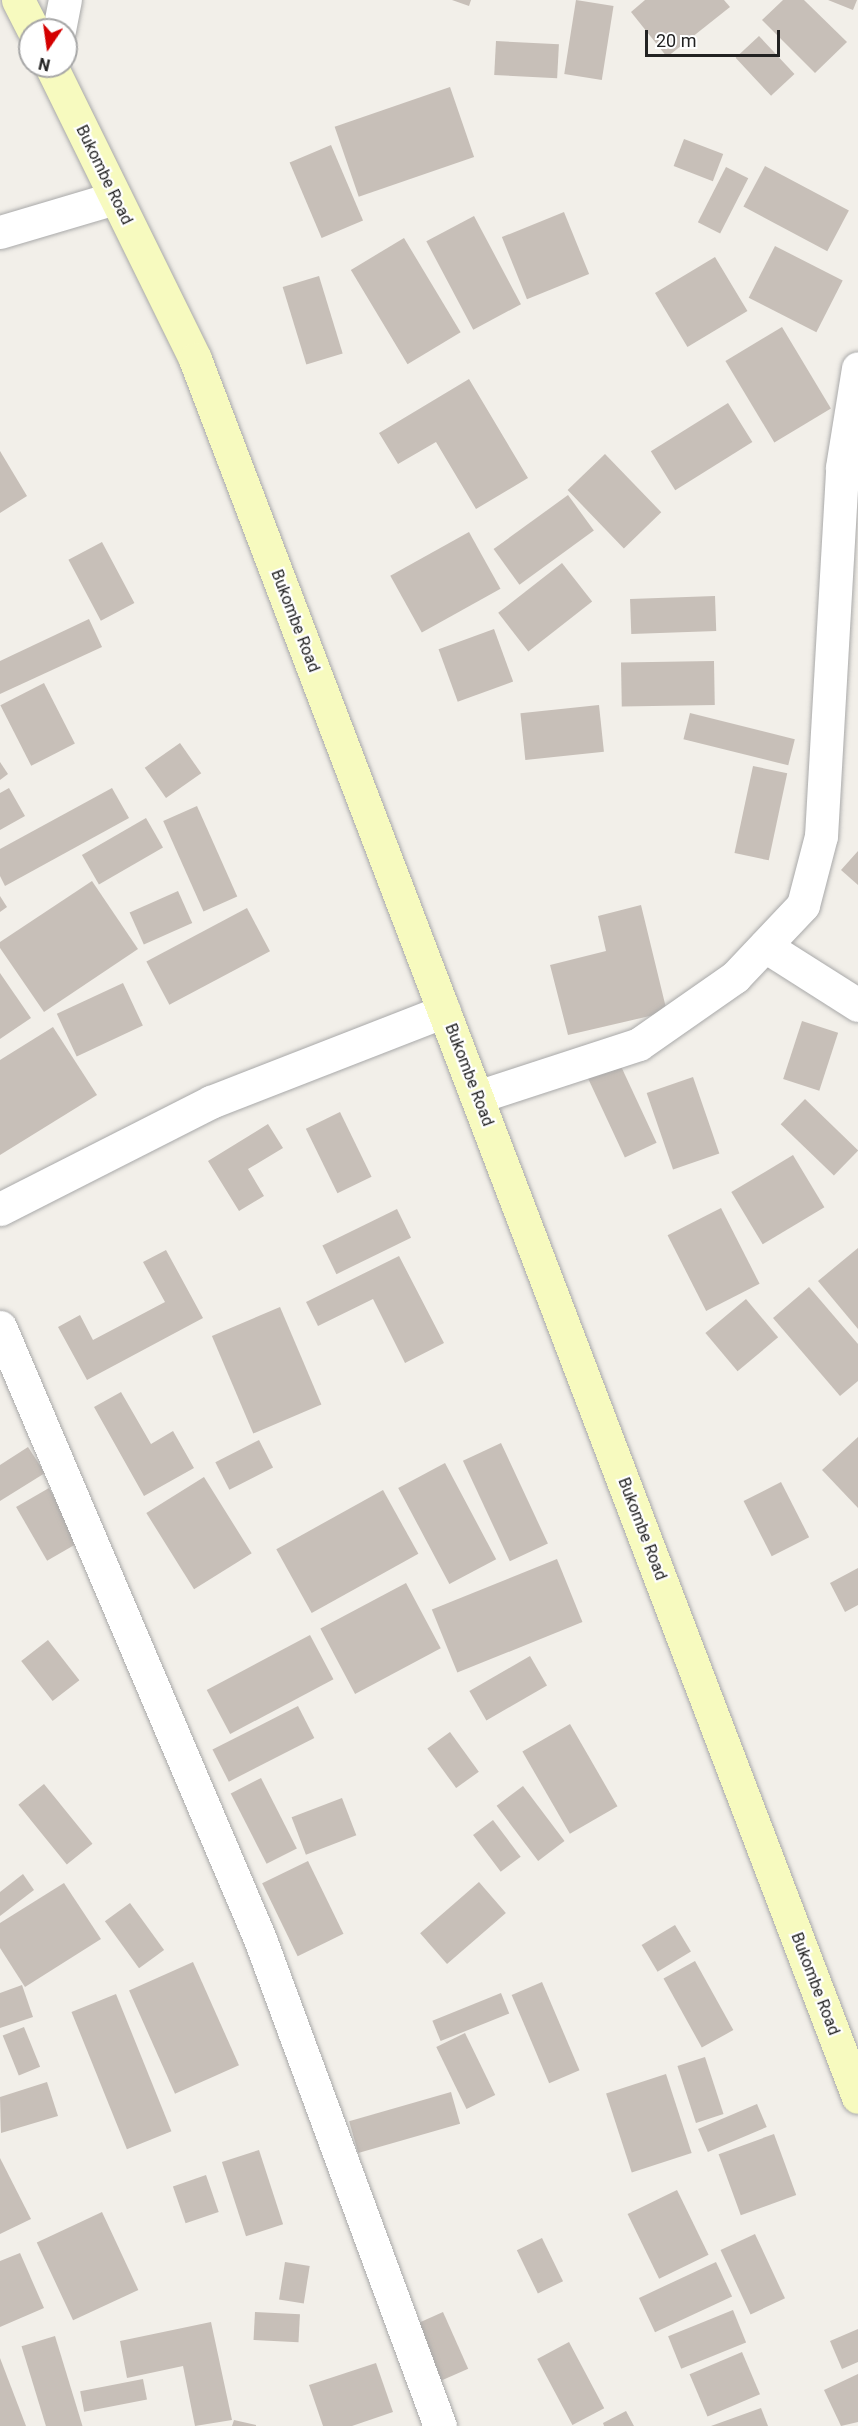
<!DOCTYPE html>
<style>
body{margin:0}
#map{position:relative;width:858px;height:2426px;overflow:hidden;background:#f2efe9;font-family:Roboto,sans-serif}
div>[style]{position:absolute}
.building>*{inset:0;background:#c7bfb8;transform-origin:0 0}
.roads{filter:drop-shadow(0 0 2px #a9a9a9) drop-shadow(0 0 2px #a9a9a9)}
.street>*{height:33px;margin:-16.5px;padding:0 16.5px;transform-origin:16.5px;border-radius:16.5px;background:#fff}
.secondary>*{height:33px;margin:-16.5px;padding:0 16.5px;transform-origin:16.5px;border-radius:16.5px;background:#f7fabf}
span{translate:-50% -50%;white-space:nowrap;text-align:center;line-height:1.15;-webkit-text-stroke:4.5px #fff;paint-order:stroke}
.street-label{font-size:16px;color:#222}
.north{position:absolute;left:18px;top:18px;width:60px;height:60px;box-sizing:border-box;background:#fff;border:2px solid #a7a7a7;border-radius:50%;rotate:193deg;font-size:16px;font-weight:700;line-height:24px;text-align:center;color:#222}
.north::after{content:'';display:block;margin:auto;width:21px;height:27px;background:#d40000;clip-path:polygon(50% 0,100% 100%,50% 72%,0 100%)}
.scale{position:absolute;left:645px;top:30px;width:135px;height:27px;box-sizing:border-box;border:3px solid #222;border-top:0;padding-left:8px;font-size:18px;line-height:21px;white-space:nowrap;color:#222;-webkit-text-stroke:4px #fff;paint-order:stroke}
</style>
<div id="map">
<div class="building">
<div style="clip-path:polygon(452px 0,471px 0,469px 6px)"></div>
<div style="left:576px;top:0;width:38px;height:75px;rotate:9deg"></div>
<div style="clip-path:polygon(645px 0,724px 0,730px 7px,667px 57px,631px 12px)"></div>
<div style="clip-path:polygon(783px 0,804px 0,847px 42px,815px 73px,762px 20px)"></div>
<div style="clip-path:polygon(828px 0,857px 0,853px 10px)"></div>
<div style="left:759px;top:36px;width:52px;height:32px;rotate:47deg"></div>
<div style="left:496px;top:41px;width:63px;height:34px;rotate:3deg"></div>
<div style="left:450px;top:87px;width:74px;height:122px;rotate:71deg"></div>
<div style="left:684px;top:139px;width:42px;height:29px;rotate:21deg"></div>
<div style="left:331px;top:145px;width:82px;height:45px;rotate:67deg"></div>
<div style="left:765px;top:166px;width:95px;height:46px;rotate:28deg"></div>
<div style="left:726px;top:167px;width:25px;height:62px;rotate:27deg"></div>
<div style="left:564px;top:212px;width:67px;height:67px;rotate:68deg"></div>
<div style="left:474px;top:216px;width:100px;height:54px;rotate:62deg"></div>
<div style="left:404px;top:238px;width:110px;height:62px;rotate:59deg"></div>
<div style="left:775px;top:246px;width:76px;height:58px;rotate:27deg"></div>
<div style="left:715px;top:257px;width:63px;height:70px;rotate:59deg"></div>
<div style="left:319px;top:276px;width:81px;height:38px;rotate:73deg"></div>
<div style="left:782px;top:327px;width:95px;height:66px;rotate:59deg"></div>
<div style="clip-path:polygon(469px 379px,528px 478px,476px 509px,436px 442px,398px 464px,379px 433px)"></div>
<div style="left:728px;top:403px;width:46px;height:91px;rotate:58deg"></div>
<div style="clip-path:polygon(0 451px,27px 496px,0 513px)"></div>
<div style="left:605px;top:454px;width:81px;height:52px;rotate:46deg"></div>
<div style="left:568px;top:495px;width:44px;height:92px;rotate:54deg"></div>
<div style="left:469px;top:532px;width:65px;height:90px;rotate:61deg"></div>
<div style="left:102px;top:542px;width:69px;height:38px;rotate:62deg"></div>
<div style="left:562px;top:563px;width:49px;height:81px;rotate:52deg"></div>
<div style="left:715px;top:596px;width:35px;height:85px;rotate:88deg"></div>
<div style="clip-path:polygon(89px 619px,102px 647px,0 694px,0 661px)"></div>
<div style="left:494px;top:629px;width:56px;height:59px;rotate:70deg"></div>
<div style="left:714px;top:661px;width:44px;height:93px;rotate:89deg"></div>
<div style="left:44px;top:683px;width:68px;height:49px;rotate:63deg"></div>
<div style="left:599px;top:705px;width:47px;height:79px;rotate:84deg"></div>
<div style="left:690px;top:713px;width:108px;height:27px;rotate:14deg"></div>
<div style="left:180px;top:743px;width:37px;height:43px;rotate:55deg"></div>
<div style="clip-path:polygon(0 762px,8px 774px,0 780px)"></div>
<div style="left:753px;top:766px;width:35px;height:89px;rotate:12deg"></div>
<div style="clip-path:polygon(9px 788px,25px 816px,0 830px,0 793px)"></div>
<div style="clip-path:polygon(112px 788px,129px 818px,5px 886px,0 876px,0 849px)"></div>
<div style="left:197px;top:806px;width:99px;height:37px;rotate:66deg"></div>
<div style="left:146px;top:818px;width:34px;height:74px;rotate:60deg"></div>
<div style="clip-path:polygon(858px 851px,858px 885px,841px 870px)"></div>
<div style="clip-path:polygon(92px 881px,138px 949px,44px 1012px,0 948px,0 942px)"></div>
<div style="left:178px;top:891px;width:35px;height:53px;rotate:66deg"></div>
<div style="clip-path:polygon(0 896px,7px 907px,0 912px)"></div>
<div style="clip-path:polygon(641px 905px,667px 1012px,568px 1035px,550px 965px,606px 951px,598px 916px)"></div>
<div style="left:247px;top:908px;width:49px;height:114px;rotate:62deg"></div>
<div style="clip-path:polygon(0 973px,31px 1018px,0 1039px)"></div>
<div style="left:123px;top:983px;width:47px;height:73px;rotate:65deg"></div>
<div style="left:802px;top:1021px;width:38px;height:61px;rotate:18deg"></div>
<div style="clip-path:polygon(53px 1027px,97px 1095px,0 1155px,0 1060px)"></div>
<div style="left:619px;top:1062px;width:89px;height:35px;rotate:65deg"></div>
<div style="left:693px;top:1077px;width:81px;height:49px;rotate:71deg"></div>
<div style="left:805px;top:1099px;width:74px;height:35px;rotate:44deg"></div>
<div style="left:340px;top:1112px;width:72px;height:38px;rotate:64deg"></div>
<div style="clip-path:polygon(268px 1124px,283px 1148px,248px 1169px,264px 1196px,239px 1211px,208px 1161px)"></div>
<div style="left:793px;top:1155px;width:61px;height:72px;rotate:59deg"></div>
<div style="left:721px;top:1208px;width:85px;height:60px;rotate:63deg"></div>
<div style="left:397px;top:1209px;width:32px;height:83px;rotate:64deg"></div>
<div style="clip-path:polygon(858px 1248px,858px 1329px,818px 1281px)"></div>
<div style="clip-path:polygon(166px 1250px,203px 1318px,87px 1380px,58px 1327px,80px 1315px,93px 1340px,165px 1302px,143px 1262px)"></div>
<div style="clip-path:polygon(399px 1256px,444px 1343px,405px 1363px,373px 1299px,318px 1326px,306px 1302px)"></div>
<div style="clip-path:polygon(809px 1287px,858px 1344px,858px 1381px,840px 1396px,773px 1318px)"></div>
<div style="left:746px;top:1299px;width:50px;height:53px;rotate:50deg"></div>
<div style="left:280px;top:1307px;width:106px;height:74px;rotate:67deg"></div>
<div style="clip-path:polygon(121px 1392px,151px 1444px,173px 1431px,194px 1468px,144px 1496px,94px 1407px)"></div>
<div style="clip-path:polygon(858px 1437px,858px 1508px,822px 1470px)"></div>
<div style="left:259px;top:1440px;width:31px;height:49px;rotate:63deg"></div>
<div style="left:501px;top:1443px;width:111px;height:42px;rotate:65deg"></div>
<div style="clip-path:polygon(28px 1447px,45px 1473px,0 1501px,0 1465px)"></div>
<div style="left:445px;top:1463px;width:109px;height:53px;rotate:62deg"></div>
<div style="left:204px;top:1477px;width:90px;height:68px;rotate:58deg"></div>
<div style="left:781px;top:1482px;width:62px;height:42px;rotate:63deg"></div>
<div style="left:49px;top:1488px;width:62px;height:38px;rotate:60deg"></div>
<div style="left:383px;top:1490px;width:73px;height:122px;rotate:61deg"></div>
<div style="left:557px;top:1559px;width:68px;height:135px;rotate:68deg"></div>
<div style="clip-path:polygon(858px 1568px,858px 1605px,845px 1612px,830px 1583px)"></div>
<div style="left:406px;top:1583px;width:74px;height:97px;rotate:62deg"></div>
<div style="left:310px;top:1635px;width:50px;height:117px;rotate:62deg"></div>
<div style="left:48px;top:1640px;width:51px;height:34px;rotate:52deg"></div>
<div style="left:530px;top:1656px;width:34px;height:70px;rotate:60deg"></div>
<div style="left:298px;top:1706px;width:36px;height:96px;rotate:63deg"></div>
<div style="left:570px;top:1724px;width:95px;height:55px;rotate:60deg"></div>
<div style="left:450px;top:1732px;width:49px;height:28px;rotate:54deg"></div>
<div style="left:261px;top:1778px;width:79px;height:34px;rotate:63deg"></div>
<div style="left:44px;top:1784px;width:77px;height:33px;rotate:51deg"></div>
<div style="left:523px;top:1786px;width:69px;height:33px;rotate:53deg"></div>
<div style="left:342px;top:1798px;width:40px;height:54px;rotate:69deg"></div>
<div style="left:493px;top:1820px;width:46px;height:25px;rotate:53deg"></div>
<div style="left:308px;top:1861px;width:81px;height:51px;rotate:64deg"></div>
<div style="clip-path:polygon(23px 1874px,34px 1890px,0 1916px,0 1892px)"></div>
<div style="left:479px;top:1882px;width:41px;height:78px;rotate:49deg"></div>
<div style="clip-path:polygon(64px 1883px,101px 1939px,25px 1987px,0 1948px,0 1923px)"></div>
<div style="left:130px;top:1903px;width:58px;height:31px;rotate:54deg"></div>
<div style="left:675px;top:1925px;width:31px;height:39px;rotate:59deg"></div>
<div style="left:695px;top:1961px;width:79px;height:36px;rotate:61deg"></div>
<div style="left:193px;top:1962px;width:113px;height:70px;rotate:66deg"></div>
<div style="left:542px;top:1982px;width:96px;height:33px;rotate:67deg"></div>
<div style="clip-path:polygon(22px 1985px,33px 2017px,0 2028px,0 1993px)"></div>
<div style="left:501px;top:1993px;width:22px;height:74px;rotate:68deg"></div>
<div style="left:116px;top:1994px;width:148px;height:48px;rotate:68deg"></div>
<div style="left:24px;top:2027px;width:43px;height:23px;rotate:68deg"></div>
<div style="left:465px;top:2033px;width:69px;height:32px;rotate:64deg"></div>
<div style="left:705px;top:2057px;width:60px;height:29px;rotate:72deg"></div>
<div style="left:666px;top:2074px;width:83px;height:63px;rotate:72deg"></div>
<div style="clip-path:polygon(47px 2082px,58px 2116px,1px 2133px,0 2097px)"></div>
<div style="left:451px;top:2092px;width:33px;height:106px;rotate:74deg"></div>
<div style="left:757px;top:2104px;width:25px;height:64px;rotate:67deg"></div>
<div style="left:774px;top:2134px;width:65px;height:59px;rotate:70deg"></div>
<div style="left:259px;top:2150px;width:78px;height:39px;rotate:72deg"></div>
<div style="clip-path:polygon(0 2158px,31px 2219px,0 2234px)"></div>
<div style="left:206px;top:2175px;width:39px;height:35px;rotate:71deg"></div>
<div style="left:677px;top:2190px;width:72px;height:55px;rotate:64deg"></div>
<div style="left:102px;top:2212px;width:86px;height:72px;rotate:65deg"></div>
<div style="left:755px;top:2234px;width:71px;height:38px;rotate:65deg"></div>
<div style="left:542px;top:2238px;width:48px;height:28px;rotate:64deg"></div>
<div style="clip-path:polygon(20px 2253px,44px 2308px,0 2327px,0 2261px)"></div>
<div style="left:285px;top:2262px;width:25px;height:38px;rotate:9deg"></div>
<div style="left:716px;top:2262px;width:38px;height:85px;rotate:65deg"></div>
<div style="left:733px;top:2310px;width:35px;height:70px;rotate:68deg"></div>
<div style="left:255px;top:2312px;width:45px;height:28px;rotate:3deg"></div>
<div style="left:443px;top:2312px;width:62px;height:30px;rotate:66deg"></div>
<div style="clip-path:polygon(211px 2322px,232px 2420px,195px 2426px,183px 2366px,127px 2378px,120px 2341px)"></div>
<div style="clip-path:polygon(858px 2329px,858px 2362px,842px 2369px,830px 2341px)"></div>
<div style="left:55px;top:2336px;width:94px;height:35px;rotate:73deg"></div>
<div style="left:569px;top:2342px;width:75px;height:36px;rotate:62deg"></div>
<div style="left:742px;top:2352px;width:46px;height:57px;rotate:67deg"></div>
<div style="clip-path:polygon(0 2358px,26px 2426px,0 2426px)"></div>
<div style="clip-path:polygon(376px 2363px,393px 2412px,352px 2426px,323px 2426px,309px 2385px)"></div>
<div style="clip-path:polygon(858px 2374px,858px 2422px,841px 2426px,824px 2390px)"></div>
<div style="left:143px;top:2379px;width:21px;height:64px;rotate:79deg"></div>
<div style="clip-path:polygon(761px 2408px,768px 2426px,711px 2426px)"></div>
<div style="clip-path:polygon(626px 2411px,634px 2426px,604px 2426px,603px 2423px)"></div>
<div style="clip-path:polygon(234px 2420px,256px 2425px,256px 2426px,232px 2426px)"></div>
</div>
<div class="roads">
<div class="street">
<div style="left:59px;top:30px;width:31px;rotate:-79deg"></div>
<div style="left:0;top:232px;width:120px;rotate:-16.5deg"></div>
<div style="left:765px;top:946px;width:110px;rotate:32.4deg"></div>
<div style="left:477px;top:1097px;width:170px;rotate:-18.1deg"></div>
<div style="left:639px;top:1044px;width:117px;rotate:-34.9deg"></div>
<div style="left:735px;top:977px;width:99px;rotate:-46.6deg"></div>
<div style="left:803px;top:905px;width:71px;rotate:-75.4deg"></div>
<div style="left:821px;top:836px;width:370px;rotate:-86.7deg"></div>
<div style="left:842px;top:467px;width:100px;rotate:-80.8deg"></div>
<div style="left:0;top:1209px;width:237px;rotate:-26.9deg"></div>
<div style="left:211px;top:1102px;width:250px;rotate:-21.3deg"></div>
<div style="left:0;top:1327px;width:665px;rotate:66.98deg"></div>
<div style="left:260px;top:1939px;width:519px;rotate:69.72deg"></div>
</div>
<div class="secondary">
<div style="left:18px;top:0;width:34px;rotate:63deg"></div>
<div style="left:51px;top:66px;width:326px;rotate:63.8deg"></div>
<div style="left:195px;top:359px;width:1860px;rotate:69.12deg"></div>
</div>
</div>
<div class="street-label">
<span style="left:104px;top:175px;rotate:64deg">Bukombe Road</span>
<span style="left:295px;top:621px;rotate:69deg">Bukombe Road</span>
<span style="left:469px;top:1075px;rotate:69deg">Bukombe Road</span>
<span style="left:642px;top:1529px;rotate:69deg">Bukombe Road</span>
<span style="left:815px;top:1984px;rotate:69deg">Bukombe Road</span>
</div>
<div class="north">N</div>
<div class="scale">20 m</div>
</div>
